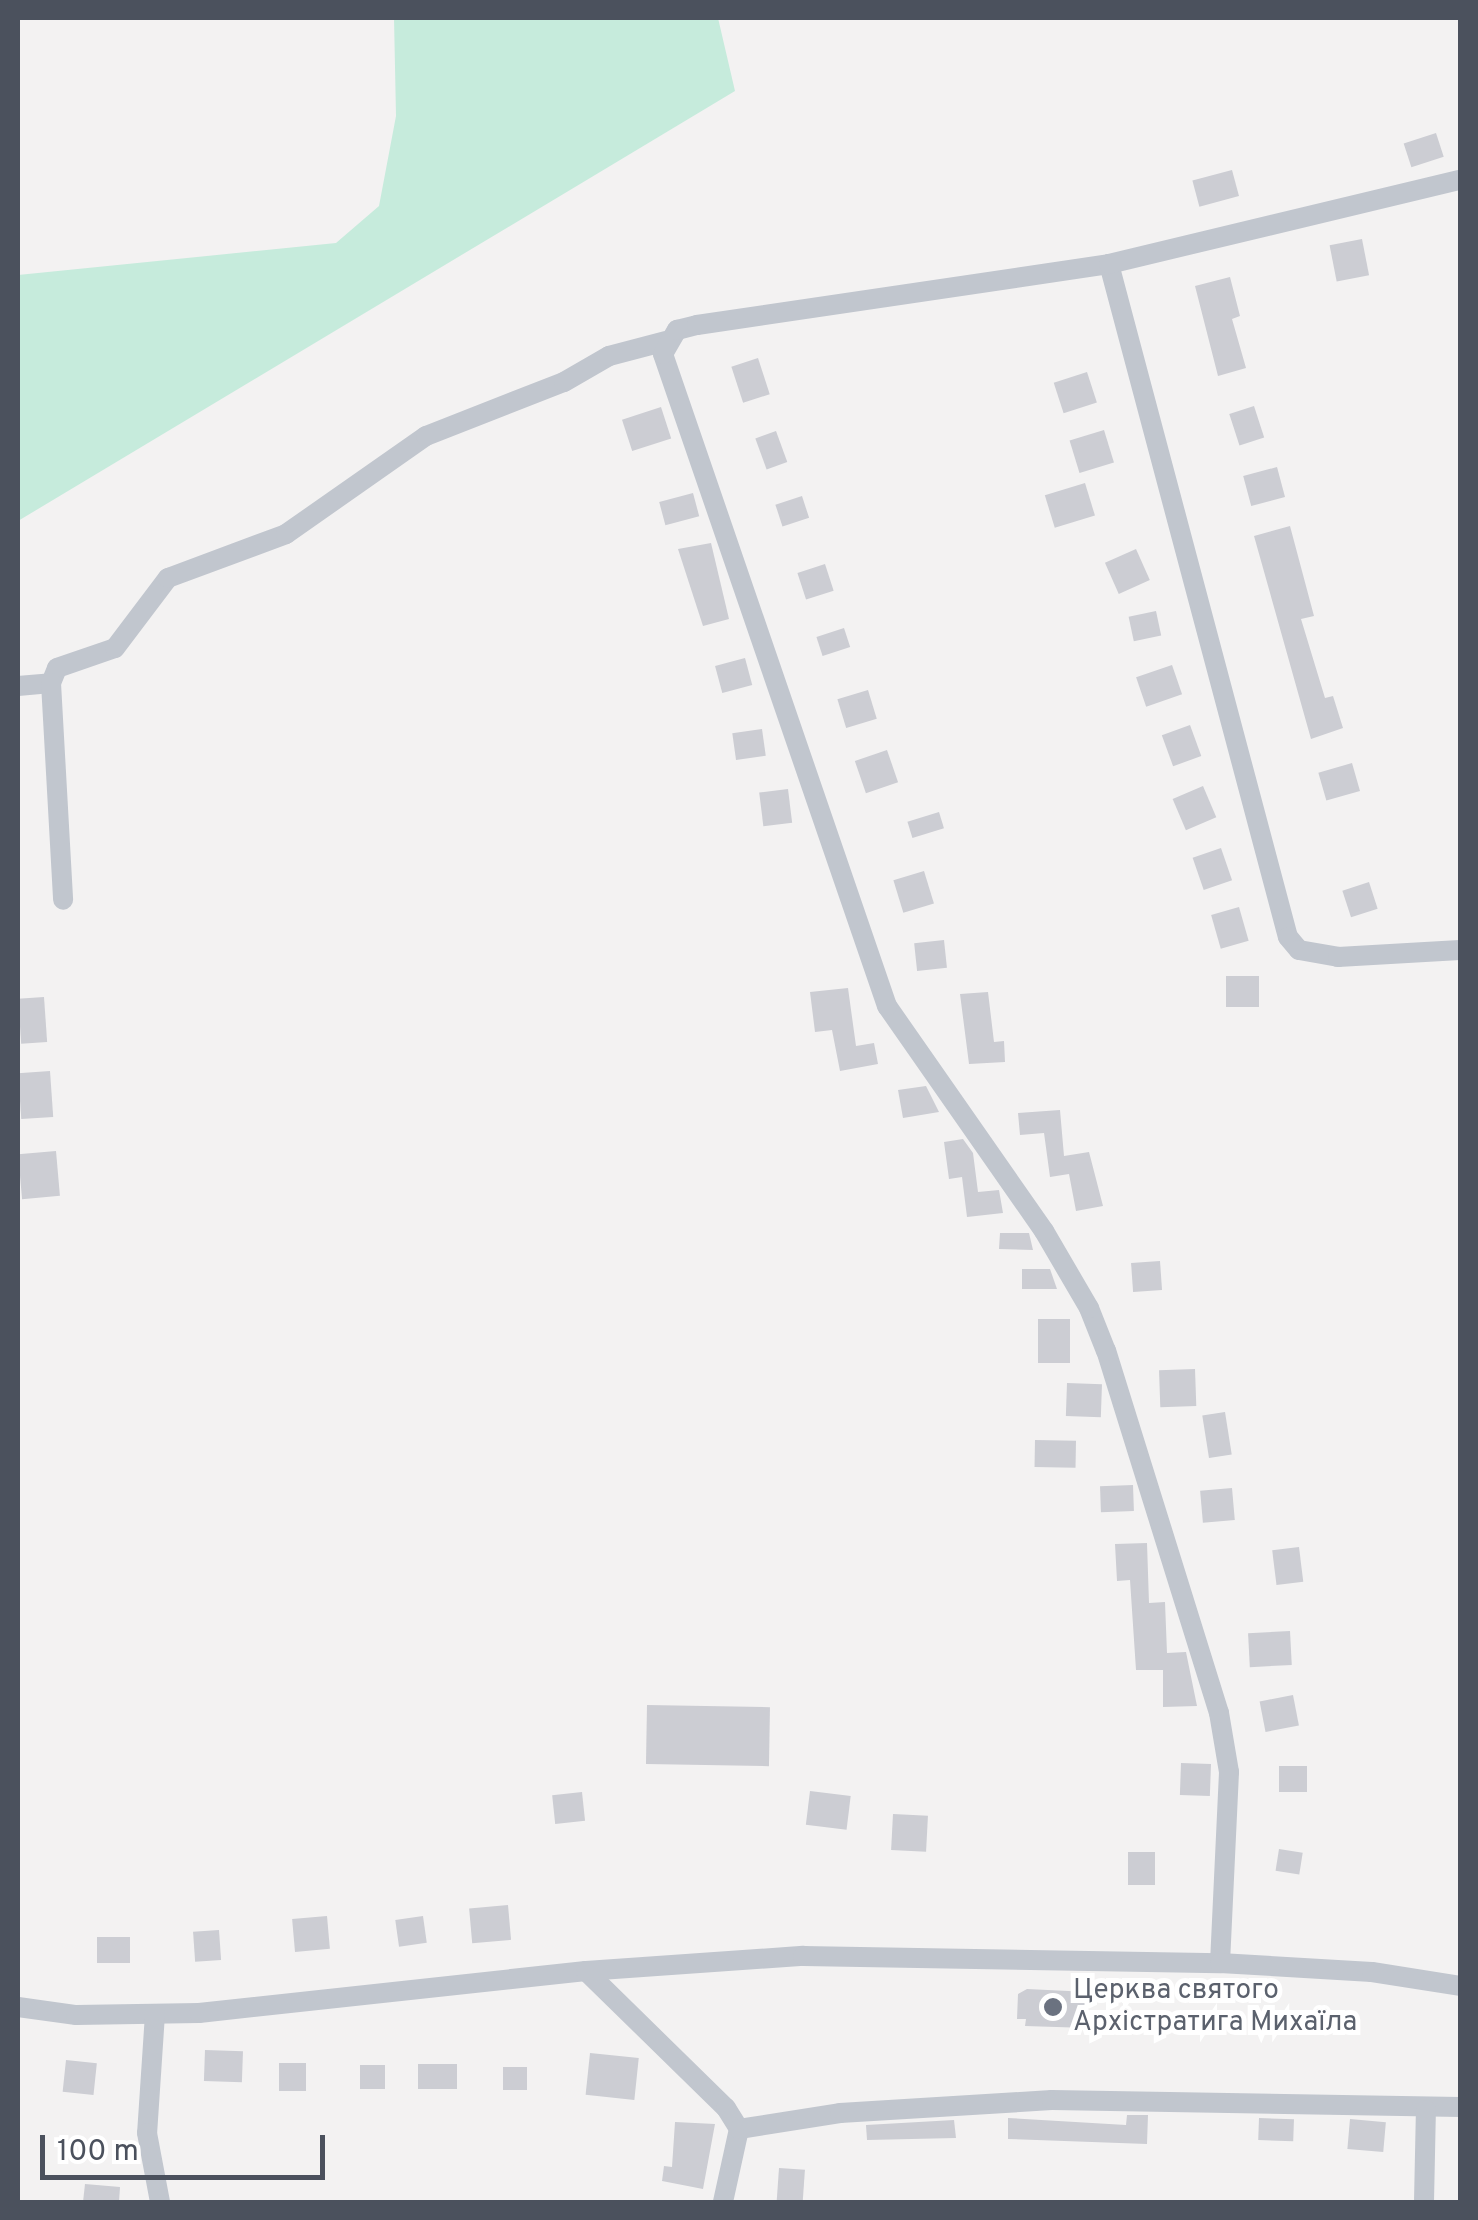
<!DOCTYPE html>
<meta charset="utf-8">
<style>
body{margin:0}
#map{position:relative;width:1478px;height:2220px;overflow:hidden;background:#f3f2f2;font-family:Overpass,sans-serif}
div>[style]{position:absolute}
.green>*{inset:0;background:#c6ebdc}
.building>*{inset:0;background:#cccdd3;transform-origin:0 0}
.minor>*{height:20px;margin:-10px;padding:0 10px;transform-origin:10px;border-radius:10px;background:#c1c6ce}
.dots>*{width:28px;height:28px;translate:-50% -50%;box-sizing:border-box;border:5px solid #fff;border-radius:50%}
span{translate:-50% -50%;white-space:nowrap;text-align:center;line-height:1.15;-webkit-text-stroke:10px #fff;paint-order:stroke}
.worship-label{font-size:28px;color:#5b616d}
.left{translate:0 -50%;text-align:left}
.frame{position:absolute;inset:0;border:20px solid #4b515d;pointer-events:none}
.scale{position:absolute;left:40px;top:2135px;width:285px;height:45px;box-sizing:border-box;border:5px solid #4b515d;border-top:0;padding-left:12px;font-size:30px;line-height:35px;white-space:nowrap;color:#4b515d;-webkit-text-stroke:8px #fff;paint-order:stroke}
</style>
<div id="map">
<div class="green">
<div style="clip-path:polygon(394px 18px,718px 18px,735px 91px,18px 521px,18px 275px,336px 243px,379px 206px,396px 116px)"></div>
</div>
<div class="building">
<div style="left:1436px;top:133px;width:25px;height:34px;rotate:72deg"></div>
<div style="left:1232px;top:170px;width:27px;height:41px;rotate:75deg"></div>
<div style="left:1362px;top:239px;width:37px;height:33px;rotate:79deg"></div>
<div style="clip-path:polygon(1230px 277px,1240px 316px,1232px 319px,1246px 368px,1218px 376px,1195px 286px)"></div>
<div style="left:758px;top:358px;width:38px;height:28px;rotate:72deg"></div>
<div style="left:1087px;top:372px;width:32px;height:35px;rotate:72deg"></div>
<div style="left:1254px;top:406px;width:33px;height:26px;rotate:72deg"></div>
<div style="left:661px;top:407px;width:33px;height:41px;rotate:72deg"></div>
<div style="left:1104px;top:430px;width:34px;height:36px;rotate:73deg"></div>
<div style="left:776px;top:431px;width:33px;height:22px;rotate:70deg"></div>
<div style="left:1277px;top:467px;width:31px;height:35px;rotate:75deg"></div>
<div style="left:1085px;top:483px;width:34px;height:42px;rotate:73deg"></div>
<div style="left:693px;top:493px;width:24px;height:35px;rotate:75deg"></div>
<div style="left:802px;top:496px;width:23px;height:28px;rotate:72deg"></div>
<div style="clip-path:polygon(1290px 526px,1314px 616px,1301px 619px,1325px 698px,1333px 696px,1343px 728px,1311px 739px,1254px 536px)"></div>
<div style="clip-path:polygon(711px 543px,729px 619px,703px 626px,678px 549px)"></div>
<div style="left:1136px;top:549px;width:34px;height:34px;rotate:66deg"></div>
<div style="left:825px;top:564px;width:28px;height:29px;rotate:72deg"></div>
<div style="left:1156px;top:611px;width:25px;height:28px;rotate:78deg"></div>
<div style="left:844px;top:628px;width:20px;height:29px;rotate:72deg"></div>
<div style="left:745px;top:658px;width:28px;height:31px;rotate:75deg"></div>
<div style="left:1172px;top:665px;width:31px;height:38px;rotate:71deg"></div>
<div style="left:868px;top:690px;width:30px;height:32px;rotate:73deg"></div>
<div style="left:1190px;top:725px;width:33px;height:30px;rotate:70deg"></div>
<div style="left:762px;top:729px;width:27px;height:30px;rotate:82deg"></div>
<div style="left:887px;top:750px;width:34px;height:34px;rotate:71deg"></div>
<div style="left:1352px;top:763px;width:29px;height:35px;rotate:74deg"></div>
<div style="left:1203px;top:786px;width:34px;height:33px;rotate:67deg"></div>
<div style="left:788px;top:789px;width:34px;height:29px;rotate:83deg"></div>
<div style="left:939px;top:812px;width:17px;height:33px;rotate:73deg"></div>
<div style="left:1221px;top:848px;width:34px;height:30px;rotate:71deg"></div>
<div style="left:924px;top:871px;width:34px;height:32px;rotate:73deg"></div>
<div style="left:1369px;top:882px;width:28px;height:28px;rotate:72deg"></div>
<div style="left:1239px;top:907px;width:35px;height:29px;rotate:74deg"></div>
<div style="left:944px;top:940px;width:28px;height:30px;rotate:84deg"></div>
<div style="left:1226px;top:976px;width:33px;height:31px"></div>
<div style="clip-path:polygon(848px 988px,856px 1046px,874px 1043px,878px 1064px,840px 1071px,832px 1030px,815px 1032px,810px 992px)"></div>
<div style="clip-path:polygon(988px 992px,994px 1042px,1004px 1041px,1005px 1062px,969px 1064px,960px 994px)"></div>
<div style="left:44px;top:997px;width:45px;height:26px;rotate:86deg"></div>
<div style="left:50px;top:1071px;width:46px;height:32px;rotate:86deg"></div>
<div style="clip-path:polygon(926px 1086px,939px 1112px,903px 1118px,898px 1090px)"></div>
<div style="clip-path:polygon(1060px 1110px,1064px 1156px,1089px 1152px,1103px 1206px,1076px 1211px,1069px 1174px,1050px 1177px,1044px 1133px,1020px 1135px,1018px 1113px)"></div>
<div style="clip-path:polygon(963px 1139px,973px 1153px,978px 1192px,999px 1190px,1003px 1213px,967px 1217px,962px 1177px,949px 1179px,944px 1142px)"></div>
<div style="left:56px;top:1151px;width:45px;height:38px;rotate:85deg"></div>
<div style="clip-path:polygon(1000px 1233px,1029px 1233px,1033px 1250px,999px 1249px)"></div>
<div style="left:1160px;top:1261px;width:29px;height:29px;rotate:86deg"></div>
<div style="clip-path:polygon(1022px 1269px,1050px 1269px,1057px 1289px,1022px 1289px)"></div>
<div style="left:1038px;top:1319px;width:32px;height:44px"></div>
<div style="left:1195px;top:1369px;width:37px;height:36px;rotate:88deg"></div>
<div style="left:1067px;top:1383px;width:35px;height:33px;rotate:2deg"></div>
<div style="left:1225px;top:1412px;width:43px;height:23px;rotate:81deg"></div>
<div style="left:1035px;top:1440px;width:41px;height:27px;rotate:1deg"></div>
<div style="left:1133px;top:1485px;width:26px;height:33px;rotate:88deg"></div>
<div style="left:1232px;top:1488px;width:32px;height:32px;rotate:85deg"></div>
<div style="clip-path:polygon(1147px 1543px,1149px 1603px,1165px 1602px,1167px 1653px,1186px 1652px,1197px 1706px,1163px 1707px,1163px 1670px,1136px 1670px,1130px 1580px,1117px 1581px,1115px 1544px)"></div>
<div style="left:1299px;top:1547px;width:35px;height:27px;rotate:83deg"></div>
<div style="left:1290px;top:1631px;width:34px;height:42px;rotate:87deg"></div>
<div style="left:1293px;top:1695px;width:31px;height:34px;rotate:79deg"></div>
<div style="left:647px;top:1705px;width:123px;height:59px;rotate:1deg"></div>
<div style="left:1181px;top:1763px;width:30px;height:32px;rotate:2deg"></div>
<div style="left:1279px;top:1766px;width:28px;height:26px"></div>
<div style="left:810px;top:1791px;width:41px;height:34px;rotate:7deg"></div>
<div style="left:582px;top:1792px;width:29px;height:30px;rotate:84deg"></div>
<div style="left:893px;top:1814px;width:35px;height:36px;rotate:3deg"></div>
<div style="left:1279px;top:1849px;width:24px;height:22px;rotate:9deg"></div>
<div style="left:1128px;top:1852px;width:27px;height:33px"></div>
<div style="left:508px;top:1905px;width:35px;height:39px;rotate:85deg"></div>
<div style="left:327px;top:1916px;width:33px;height:35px;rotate:85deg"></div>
<div style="left:423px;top:1916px;width:27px;height:28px;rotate:82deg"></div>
<div style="left:219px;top:1930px;width:30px;height:26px;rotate:86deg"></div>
<div style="left:97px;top:1937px;width:33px;height:26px"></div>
<div style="clip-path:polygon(1027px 1989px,1089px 1992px,1088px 2028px,1025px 2026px,1026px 2019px,1017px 2019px,1018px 1994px)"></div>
<div style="left:205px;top:2050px;width:38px;height:31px;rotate:2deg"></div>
<div style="left:590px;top:2053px;width:49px;height:42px;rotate:6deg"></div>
<div style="left:66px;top:2060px;width:31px;height:32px;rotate:6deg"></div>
<div style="left:279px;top:2063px;width:27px;height:28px"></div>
<div style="left:418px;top:2064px;width:39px;height:25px"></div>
<div style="left:360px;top:2065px;width:25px;height:24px"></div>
<div style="left:503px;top:2067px;width:24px;height:23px"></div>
<div style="clip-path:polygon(1127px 2115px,1148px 2115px,1147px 2144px,1008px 2139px,1008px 2118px,1126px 2125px)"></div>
<div style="left:1259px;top:2118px;width:35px;height:22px;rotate:2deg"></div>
<div style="left:1350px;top:2119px;width:36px;height:30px;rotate:5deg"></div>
<div style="clip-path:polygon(954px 2120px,956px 2138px,867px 2140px,866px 2125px)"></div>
<div style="clip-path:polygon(675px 2122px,715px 2124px,703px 2189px,662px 2181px,664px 2166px,672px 2167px)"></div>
<div style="left:779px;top:2168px;width:26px;height:34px;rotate:4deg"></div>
<div style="clip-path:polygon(85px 2184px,120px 2187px,119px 2202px,83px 2202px)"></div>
</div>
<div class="minor">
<div style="left:1109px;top:264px;width:696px;rotate:75.11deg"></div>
<div style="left:1288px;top:937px;width:17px;rotate:50deg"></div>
<div style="left:1299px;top:950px;width:40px;rotate:10deg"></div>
<div style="left:1338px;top:957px;width:122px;rotate:-3.3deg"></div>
<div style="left:51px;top:683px;width:16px;rotate:-68deg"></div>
<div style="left:57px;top:668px;width:61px;rotate:-19deg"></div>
<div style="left:115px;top:648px;width:88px;rotate:-52.9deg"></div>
<div style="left:168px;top:578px;width:126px;rotate:-20.4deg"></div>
<div style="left:286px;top:534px;width:171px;rotate:-35deg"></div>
<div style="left:426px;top:436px;width:148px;rotate:-21.4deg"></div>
<div style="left:564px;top:382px;width:52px;rotate:-30deg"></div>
<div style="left:609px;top:356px;width:59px;rotate:-14.7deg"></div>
<div style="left:18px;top:686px;width:33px;rotate:-5deg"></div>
<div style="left:51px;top:683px;width:217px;rotate:86.8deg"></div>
<div style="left:1220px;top:1963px;width:191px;rotate:-87.3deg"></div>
<div style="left:1229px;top:1772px;width:60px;rotate:-99.6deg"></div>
<div style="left:1219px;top:1713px;width:379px;rotate:-107.3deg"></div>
<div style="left:1106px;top:1351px;width:46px;rotate:-111.6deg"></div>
<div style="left:1089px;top:1308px;width:89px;rotate:-120.3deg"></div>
<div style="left:1044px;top:1231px;width:274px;rotate:-124.9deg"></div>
<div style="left:887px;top:1006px;width:689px;rotate:-108.96deg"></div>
<div style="left:663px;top:354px;width:28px;rotate:-60deg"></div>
<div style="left:677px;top:330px;width:21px;rotate:-14deg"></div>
<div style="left:697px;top:325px;width:416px;rotate:-8.4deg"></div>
<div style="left:1109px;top:264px;width:361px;rotate:-13.5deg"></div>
<div style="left:586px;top:1971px;width:196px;rotate:44.4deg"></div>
<div style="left:726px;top:2108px;width:25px;rotate:58deg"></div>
<div style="left:739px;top:2129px;width:75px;rotate:102.4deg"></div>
<div style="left:18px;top:2007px;width:59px;rotate:7.9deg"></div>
<div style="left:76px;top:2015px;width:123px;rotate:-0.9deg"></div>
<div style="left:199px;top:2013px;width:389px;rotate:-6.2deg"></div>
<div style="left:586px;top:1971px;width:218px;rotate:-4deg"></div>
<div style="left:803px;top:1956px;width:417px;rotate:1deg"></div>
<div style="left:1220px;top:1963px;width:152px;rotate:3.4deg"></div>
<div style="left:1372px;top:1972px;width:89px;rotate:9deg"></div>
<div style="left:155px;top:2014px;width:119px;rotate:93.8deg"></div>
<div style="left:147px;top:2133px;width:70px;rotate:79.3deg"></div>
<div style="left:739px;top:2129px;width:102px;rotate:-9deg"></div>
<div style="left:840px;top:2113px;width:212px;rotate:-3.5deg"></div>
<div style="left:1052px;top:2100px;width:408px;rotate:1deg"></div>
<div style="left:1424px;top:2202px;width:92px;rotate:-88.8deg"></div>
</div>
<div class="dots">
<div style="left:1053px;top:2007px;background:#6b7280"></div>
</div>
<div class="worship-label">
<span class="left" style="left:1073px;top:2007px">Церква святого<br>Архістратига Михаїла</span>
</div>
<div class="frame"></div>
<div class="scale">100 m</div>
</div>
